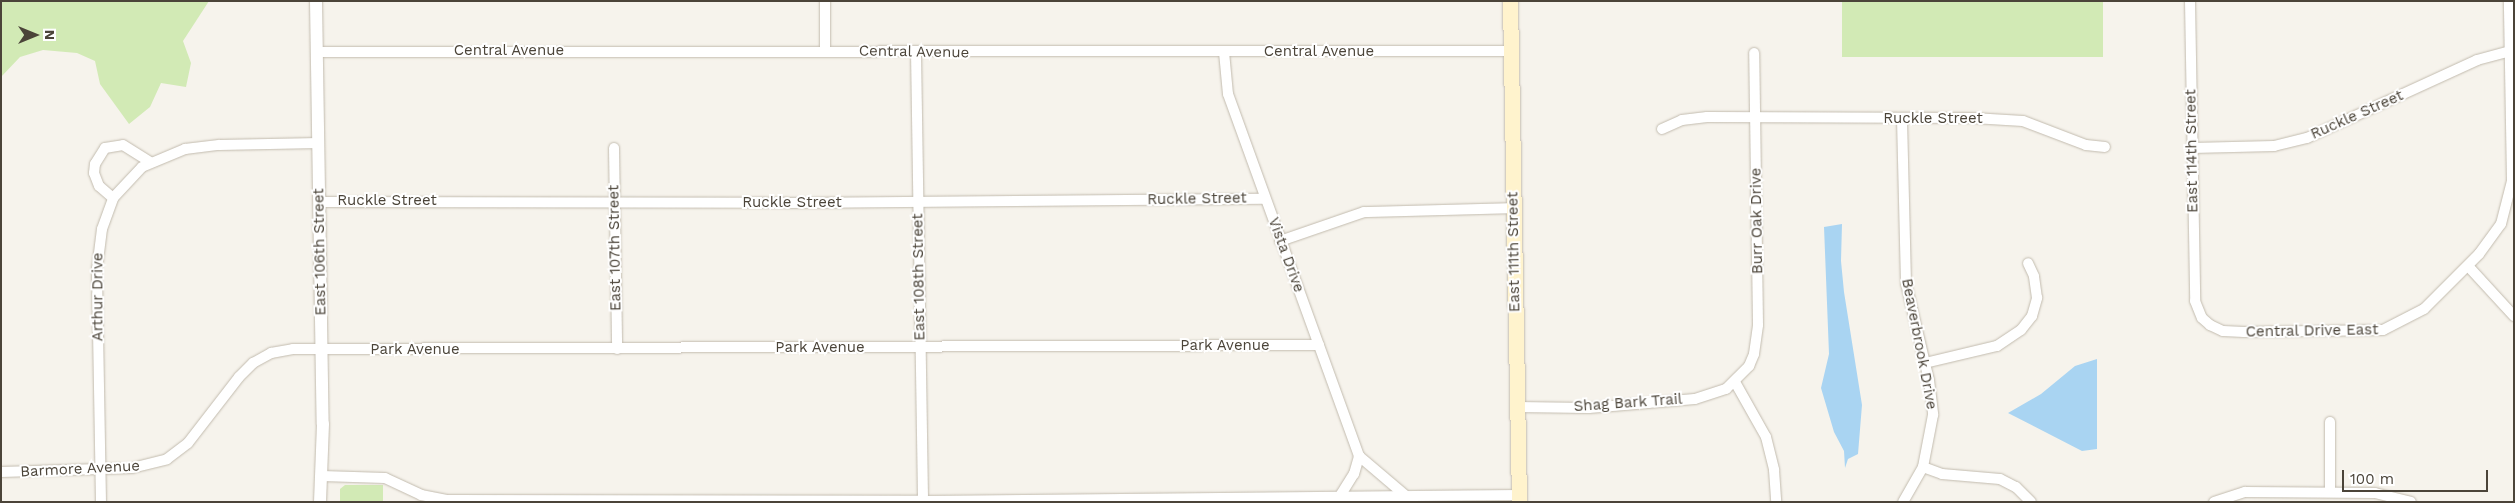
<!DOCTYPE html>
<style>
body{margin:0}
#map{position:relative;width:2515px;height:503px;overflow:hidden;background:#f6f3ec;font-family:"Work Sans",sans-serif}
div>[style]{position:absolute}
.green>*{inset:0;background:#d2eab5;transform-origin:0 0}
.water>*{inset:0;background:#a9d4f2}
.roads{filter:drop-shadow(0 0 1px #c2bbae) drop-shadow(0 0 1px #c2bbae)}
.minor>*{height:10px;margin:-5px;padding:0 5px;transform-origin:5px;border-radius:5px;background:#fff}
.tertiary>*{height:12px;margin:-6px;padding:0 6px;transform-origin:6px;border-radius:6px;background:#fff}
.secondary>*{height:15px;margin:-7.5px;padding:0 7.5px;transform-origin:7.5px;border-radius:7.5px;background:#fff3cd}
span{translate:-50% -50%;white-space:nowrap;text-align:center;line-height:1.15;-webkit-text-stroke:4px #fff;paint-order:stroke}
.street-label{font-size:15px;color:#4b4439}
.frame{position:absolute;inset:0;border:2px solid #4b4439;pointer-events:none}
.north{position:absolute;left:10px;top:10px;width:50px;height:50px;-webkit-text-stroke:4px #fff;paint-order:stroke;rotate:90deg;font-size:14px;font-weight:700;line-height:20px;text-align:center;color:#4b4439}
.north::after{content:'';display:block;margin:auto;width:18px;height:22px;background:#4b4439;clip-path:polygon(50% 0,100% 100%,50% 72%,0 100%)}
.scale{position:absolute;left:2342px;top:470px;width:146px;height:22px;box-sizing:border-box;border:2px solid #4b4439;border-top:0;padding-left:6px;font-size:15px;line-height:18px;white-space:nowrap;color:#4b4439;-webkit-text-stroke:4px #fff;paint-order:stroke}
</style>
<div id="map">
<div class="green">
<div style="clip-path:polygon(1px 1px,209px 1px,183px 41px,191px 63px,186px 87px,161px 83px,150px 107px,129px 124px,100px 84px,95px 61px,77px 53px,43px 50px,20px 57px,1px 77px)"></div>
<div style="left:1842px;top:1px;width:261px;height:56px"></div>
<div style="clip-path:polygon(345px 485px,383px 485px,383px 502px,340px 502px,340px 489px)"></div>
</div>
<div class="water">
<div style="clip-path:polygon(1842px 224px,1841px 261px,1844px 292px,1862px 405px,1858px 454px,1848px 459px,1845px 468px,1844px 451px,1834px 432px,1821px 388px,1829px 354px,1824px 227px)"></div>
<div style="clip-path:polygon(2097px 359px,2097px 449px,2082px 451px,2008px 413px,2041px 394px,2075px 366px)"></div>
</div>
<div class="roads">
<div class="minor">
<div style="left:825px;top:1px;width:50px;rotate:90deg"></div>
<div style="left:2190px;top:1px;width:300px;rotate:89deg"></div>
<div style="left:2195px;top:301px;width:18px;rotate:68deg"></div>
<div style="left:2202px;top:318px;width:11px;rotate:41deg"></div>
<div style="left:2210px;top:325px;width:14px;rotate:25deg"></div>
<div style="left:2223px;top:331px;width:21px;rotate:3deg"></div>
<div style="left:2244px;top:332px;width:139px;rotate:-0.8deg"></div>
<div style="left:2383px;top:330px;width:46px;rotate:-27.1deg"></div>
<div style="left:2424px;top:309px;width:78px;rotate:-45deg"></div>
<div style="left:2479px;top:254px;width:37px;rotate:-54deg"></div>
<div style="left:2501px;top:224px;width:44px;rotate:-75.7deg"></div>
<div style="left:2512px;top:181px;width:180px;rotate:-91deg"></div>
<div style="left:317px;top:52px;width:1194px;rotate:-0.05deg"></div>
<div style="left:916px;top:52px;width:450px;rotate:89.1deg"></div>
<div style="left:1224px;top:52px;width:42px;rotate:84.6deg"></div>
<div style="left:1228px;top:94px;width:385px;rotate:70.1deg"></div>
<div style="left:1359px;top:456px;width:62px;rotate:40.4deg"></div>
<div style="left:1902px;top:119px;width:164px;rotate:88.6deg"></div>
<div style="left:1906px;top:283px;width:100px;rotate:76.7deg"></div>
<div style="left:1929px;top:380px;width:35px;rotate:83deg"></div>
<div style="left:1933px;top:415px;width:53px;rotate:100.9deg"></div>
<div style="left:1923px;top:467px;width:40px;rotate:119.7deg"></div>
<div style="left:1662px;top:129px;width:22px;rotate:-24deg"></div>
<div style="left:1682px;top:120px;width:25px;rotate:-7deg"></div>
<div style="left:1707px;top:117px;width:266px;rotate:0.2deg"></div>
<div style="left:1973px;top:118px;width:50px;rotate:3.4deg"></div>
<div style="left:2023px;top:121px;width:67px;rotate:20.9deg"></div>
<div style="left:2086px;top:145px;width:19px;rotate:6deg"></div>
<div style="left:614px;top:148px;width:201px;rotate:89.1deg"></div>
<div style="left:2192px;top:148px;width:82px;rotate:-1.4deg"></div>
<div style="left:2274px;top:146px;width:34px;rotate:-14deg"></div>
<div style="left:2307px;top:138px;width:187px;rotate:-24.6deg"></div>
<div style="left:2477px;top:60px;width:38px;rotate:-15deg"></div>
<div style="left:113px;top:198px;width:18px;rotate:-139deg"></div>
<div style="left:99px;top:186px;width:14px;rotate:-111deg"></div>
<div style="left:94px;top:173px;width:9px;rotate:-84deg"></div>
<div style="left:95px;top:164px;width:19px;rotate:-58deg"></div>
<div style="left:105px;top:148px;width:18px;rotate:-9deg"></div>
<div style="left:123px;top:145px;width:32px;rotate:32deg"></div>
<div style="left:319px;top:202px;width:468px;rotate:0.1deg"></div>
<div style="left:787px;top:203px;width:478px;rotate:-0.5deg"></div>
<div style="left:1280px;top:241px;width:89px;rotate:-19deg"></div>
<div style="left:1364px;top:212px;width:149px;rotate:-1.5deg"></div>
<div style="left:2468px;top:266px;width:68px;rotate:47.4deg"></div>
<div style="left:1925px;top:363px;width:74px;rotate:-13.3deg"></div>
<div style="left:1997px;top:346px;width:29px;rotate:-34deg"></div>
<div style="left:2021px;top:330px;width:18px;rotate:-52deg"></div>
<div style="left:2032px;top:316px;width:19px;rotate:-74deg"></div>
<div style="left:2037px;top:298px;width:22px;rotate:-98deg"></div>
<div style="left:2034px;top:276px;width:14px;rotate:-115deg"></div>
<div style="left:1735px;top:382px;width:63px;rotate:60.6deg"></div>
<div style="left:1766px;top:437px;width:34px;rotate:76deg"></div>
<div style="left:1774px;top:470px;width:32px;rotate:86deg"></div>
<div style="left:1517px;top:407px;width:72px;rotate:0.8deg"></div>
<div style="left:1589px;top:408px;width:106px;rotate:-4.9deg"></div>
<div style="left:1695px;top:399px;width:33px;rotate:-18deg"></div>
<div style="left:1726px;top:389px;width:33px;rotate:-45deg"></div>
<div style="left:1749px;top:366px;width:13px;rotate:-67deg"></div>
<div style="left:1754px;top:354px;width:29px;rotate:-82deg"></div>
<div style="left:1758px;top:325px;width:272px;rotate:-90.8deg"></div>
<div style="left:1923px;top:467px;width:20px;rotate:20deg"></div>
<div style="left:1942px;top:474px;width:58px;rotate:4.9deg"></div>
<div style="left:2000px;top:479px;width:18px;rotate:27deg"></div>
<div style="left:2016px;top:487px;width:21px;rotate:45deg"></div>
<div style="left:1px;top:472px;width:131px;rotate:-1.7deg"></div>
<div style="left:132px;top:468px;width:36px;rotate:-14deg"></div>
<div style="left:167px;top:459px;width:26px;rotate:-37deg"></div>
<div style="left:188px;top:443px;width:83px;rotate:-52.3deg"></div>
<div style="left:239px;top:377px;width:20px;rotate:-45deg"></div>
<div style="left:253px;top:363px;width:21px;rotate:-29deg"></div>
<div style="left:271px;top:353px;width:22px;rotate:-10deg"></div>
<div style="left:293px;top:349px;width:1026px;rotate:-0.22deg"></div>
<div style="left:322px;top:476px;width:63px;rotate:1.8deg"></div>
<div style="left:385px;top:478px;width:40px;rotate:25deg"></div>
<div style="left:421px;top:495px;width:26px;rotate:11deg"></div>
<div style="left:447px;top:500px;width:476px;rotate:0.1deg"></div>
<div style="left:923px;top:501px;width:596px;rotate:-0.58deg"></div>
<div style="left:2330px;top:492px;width:70px;rotate:-90deg"></div>
<div style="left:1340px;top:496px;width:26px;rotate:-58deg"></div>
<div style="left:1354px;top:474px;width:19px;rotate:-74deg"></div>
<div style="left:101px;top:502px;width:233px;rotate:-91deg"></div>
<div style="left:97px;top:269px;width:40px;rotate:-82.9deg"></div>
<div style="left:102px;top:229px;width:33px;rotate:-70deg"></div>
<div style="left:113px;top:198px;width:42px;rotate:-46.9deg"></div>
<div style="left:142px;top:167px;width:47px;rotate:-22.7deg"></div>
<div style="left:185px;top:149px;width:34px;rotate:-7deg"></div>
<div style="left:219px;top:145px;width:100px;rotate:-1.1deg"></div>
<div style="left:2214px;top:502px;width:33px;rotate:-18deg"></div>
<div style="left:2245px;top:492px;width:130px;rotate:0.4deg"></div>
<div style="left:2375px;top:493px;width:37px;rotate:14deg"></div>
</div>
<div class="tertiary">
<div style="left:316px;top:1px;width:423px;rotate:89.1deg"></div>
<div style="left:323px;top:424px;width:78px;rotate:92.2deg"></div>
</div>
<div class="secondary">
<div style="left:1510px;top:1px;width:501px;rotate:88.97deg"></div>
</div>
</div>
<div class="street-label">
<span style="left:509px;top:51px">Central Avenue</span>
<span style="left:914px;top:52px;rotate:1deg">Central Avenue</span>
<span style="left:1319px;top:52px">Central Avenue</span>
<span style="left:2357px;top:115px;rotate:-24deg">Ruckle Street</span>
<span style="left:1933px;top:119px">Ruckle Street</span>
<span style="left:2192px;top:151px;rotate:-91deg">East 114th Street</span>
<span style="left:1197px;top:199px;rotate:-1deg">Ruckle Street</span>
<span style="left:387px;top:201px">Ruckle Street</span>
<span style="left:792px;top:203px">Ruckle Street</span>
<span style="left:1757px;top:221px;rotate:-91deg">Burr Oak Drive</span>
<span style="left:615px;top:248px;rotate:-91deg">East 107th Street</span>
<span style="left:320px;top:252px;rotate:-91deg">East 106th Street</span>
<span style="left:1514px;top:252px;rotate:-91deg">East 111th Street</span>
<span style="left:1286px;top:255px;rotate:70deg">Vista Drive</span>
<span style="left:919px;top:277px;rotate:-91deg">East 108th Street</span>
<span style="left:98px;top:297px;rotate:-90deg">Arthur Drive</span>
<span style="left:2312px;top:331px;rotate:-1deg">Central Drive East</span>
<span style="left:1919px;top:344px;rotate:79deg">Beaverbrook Drive</span>
<span style="left:1225px;top:346px">Park Avenue</span>
<span style="left:820px;top:348px">Park Avenue</span>
<span style="left:415px;top:350px">Park Avenue</span>
<span style="left:1628px;top:403px;rotate:-4deg">Shag Bark Trail</span>
<span style="left:80px;top:469px;rotate:-3deg">Barmore Avenue</span>
</div>
<div class="frame"></div>
<div class="north">N</div>
<div class="scale">100 m</div>
</div>
